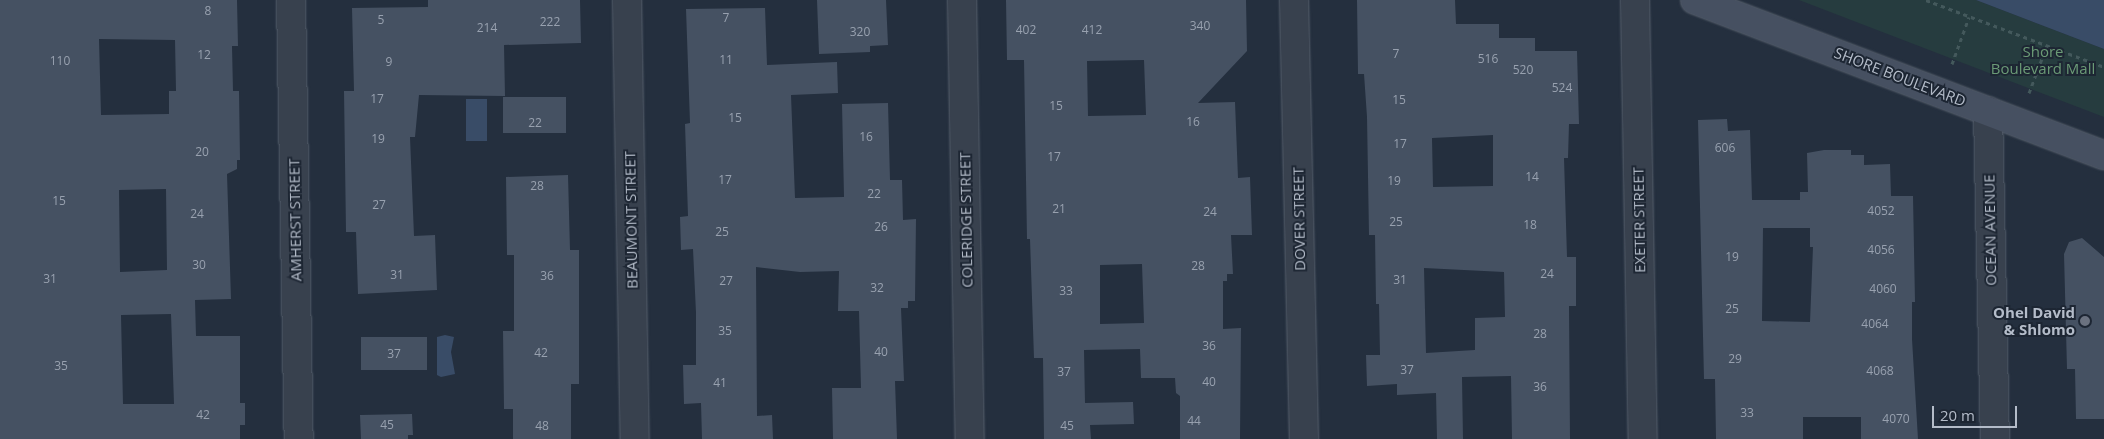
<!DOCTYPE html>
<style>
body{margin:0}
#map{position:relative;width:2104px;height:439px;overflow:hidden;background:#242f3e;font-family:"Open Sans",sans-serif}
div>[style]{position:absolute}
.green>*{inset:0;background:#263c3f}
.water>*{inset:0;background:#394c67;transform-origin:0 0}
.building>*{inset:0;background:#455162;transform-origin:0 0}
.path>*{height:3px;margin-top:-1.5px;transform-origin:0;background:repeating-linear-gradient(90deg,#44595c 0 4px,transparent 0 8px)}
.roads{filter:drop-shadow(0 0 1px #565f6c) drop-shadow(0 0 1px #565f6c)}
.minor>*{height:28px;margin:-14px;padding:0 14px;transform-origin:14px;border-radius:14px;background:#38414e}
.secondary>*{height:28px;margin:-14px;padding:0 14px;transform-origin:14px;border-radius:14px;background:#465061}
.dots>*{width:14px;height:14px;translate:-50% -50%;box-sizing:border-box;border:2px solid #1d2633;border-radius:50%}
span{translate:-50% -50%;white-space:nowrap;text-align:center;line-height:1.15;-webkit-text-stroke:4px #1d2633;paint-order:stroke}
.number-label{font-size:12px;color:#98a1af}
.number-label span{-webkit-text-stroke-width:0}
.park-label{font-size:15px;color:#6b9a76}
.street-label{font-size:15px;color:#b4bcc9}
.poi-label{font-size:15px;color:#b4bcc9;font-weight:700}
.right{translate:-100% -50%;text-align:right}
.scale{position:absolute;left:1932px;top:406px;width:85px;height:22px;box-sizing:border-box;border:2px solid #b4bcc9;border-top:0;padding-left:6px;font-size:15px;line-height:18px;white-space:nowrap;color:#b4bcc9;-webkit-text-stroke:4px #1d2633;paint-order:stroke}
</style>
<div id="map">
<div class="green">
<div style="clip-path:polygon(1799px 0,1976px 0,2104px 49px,2104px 117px)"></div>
</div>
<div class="water">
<div style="clip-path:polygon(1976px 0,2104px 0,2104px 49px)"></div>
<div style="left:487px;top:99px;width:42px;height:21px;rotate:90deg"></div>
<div style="clip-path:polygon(445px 335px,454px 337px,451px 352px,455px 374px,441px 377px,437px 375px,437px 337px)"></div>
</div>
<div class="building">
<div style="clip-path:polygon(evenodd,0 0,237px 0,238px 46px,232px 46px,233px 91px,239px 91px,240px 160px,237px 160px,237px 169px,227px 174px,231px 299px,195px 300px,196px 336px,240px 336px,240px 403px,245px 403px,245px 425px,240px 425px,240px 439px,0 439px,0 0,99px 39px,175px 40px,176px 91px,169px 91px,169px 114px,101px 115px,99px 39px,0 0,166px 189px,167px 270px,120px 272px,119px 190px,166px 189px,0 0,171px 314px,174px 404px,123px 404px,121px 315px,171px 314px)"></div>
<div style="clip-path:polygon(428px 0,580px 0,581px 43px,504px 45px,505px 96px,419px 95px,415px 137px,410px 137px,414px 236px,435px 235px,437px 290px,358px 294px,356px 232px,346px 232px,344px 91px,354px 91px,352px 8px,428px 7px)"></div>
<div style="clip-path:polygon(817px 0,886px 0,888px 45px,870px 46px,870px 52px,819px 54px)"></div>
<div style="clip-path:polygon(evenodd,1006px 0,1246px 0,1247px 51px,1198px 103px,1235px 102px,1238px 178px,1250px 177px,1252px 235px,1231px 235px,1233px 274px,1227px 274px,1227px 281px,1223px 281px,1223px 329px,1241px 328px,1240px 439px,1180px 439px,1180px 396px,1176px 393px,1175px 378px,1141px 378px,1140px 349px,1084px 350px,1085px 403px,1133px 402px,1134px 424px,1090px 425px,1091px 439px,1044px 439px,1043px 358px,1034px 358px,1030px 239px,1027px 239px,1024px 60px,1007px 60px,1006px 0,1144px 60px,1146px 115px,1088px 116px,1087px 61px,1144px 60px,1006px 0,1142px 264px,1144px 323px,1100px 324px,1100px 265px,1142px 264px)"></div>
<div style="clip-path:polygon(evenodd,1357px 0,1455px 0,1456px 24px,1499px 24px,1499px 38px,1535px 38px,1535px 51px,1577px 51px,1579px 124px,1569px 124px,1568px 158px,1564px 158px,1567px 257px,1576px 257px,1576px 306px,1569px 306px,1570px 439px,1512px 439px,1511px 376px,1462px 377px,1463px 439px,1437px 439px,1436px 393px,1397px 395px,1397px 384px,1367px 386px,1366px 355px,1380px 355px,1379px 304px,1376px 304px,1375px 235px,1369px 235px,1367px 117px,1364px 74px,1358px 74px,1357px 0,1493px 135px,1493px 186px,1433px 187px,1432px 138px,1493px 135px,1357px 0,1424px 268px,1504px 272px,1505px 317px,1475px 318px,1475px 350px,1426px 353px,1424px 268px)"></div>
<div style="clip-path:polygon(765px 8px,767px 65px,837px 62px,838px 93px,791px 95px,795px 198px,844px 197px,842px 104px,888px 103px,890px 180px,902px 180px,903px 220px,916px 219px,915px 301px,908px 301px,908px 308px,901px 308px,904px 381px,895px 381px,897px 439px,833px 439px,832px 388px,861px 388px,859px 311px,838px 311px,839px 271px,800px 272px,756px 267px,757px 416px,772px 415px,773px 439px,702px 439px,701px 403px,684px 404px,683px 365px,696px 365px,696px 313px,693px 249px,681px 250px,680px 217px,688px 216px,685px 124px,690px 123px,686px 9px)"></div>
<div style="left:566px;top:97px;width:36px;height:63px;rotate:90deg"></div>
<div style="clip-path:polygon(evenodd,1727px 119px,1728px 131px,1750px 130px,1752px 200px,1800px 200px,1800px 192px,1808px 192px,1807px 153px,1824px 150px,1851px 150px,1851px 155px,1864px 155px,1864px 165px,1890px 164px,1891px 196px,1913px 196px,1915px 302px,1912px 302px,1912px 339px,1918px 439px,1861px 439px,1861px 417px,1803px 417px,1803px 439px,1716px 439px,1715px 379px,1704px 379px,1698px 120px,1727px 119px,1763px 228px,1810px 228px,1810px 247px,1813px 247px,1810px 322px,1762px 321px,1763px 228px)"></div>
<div style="clip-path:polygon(568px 175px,570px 250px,579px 250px,579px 384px,571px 384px,571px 439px,513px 439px,513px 409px,504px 409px,503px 331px,514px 331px,514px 255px,507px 255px,506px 177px)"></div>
<div style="clip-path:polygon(2082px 238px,2104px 257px,2104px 419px,2076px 419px,2075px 369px,2067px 369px,2064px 254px,2069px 242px)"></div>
<div style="left:361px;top:337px;width:66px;height:33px"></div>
<div style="clip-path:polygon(412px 414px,413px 435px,408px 435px,408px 439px,361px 439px,360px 415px)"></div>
</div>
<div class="path">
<div style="left:1926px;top:0;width:190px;rotate:20.6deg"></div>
<div style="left:1952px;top:64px;width:50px;rotate:-70.1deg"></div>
<div style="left:2029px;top:93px;width:51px;rotate:-69.4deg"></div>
</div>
<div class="roads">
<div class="minor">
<div style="left:291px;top:0;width:439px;rotate:89deg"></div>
<div style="left:627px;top:0;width:439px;rotate:89deg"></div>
<div style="left:962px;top:0;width:439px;rotate:89deg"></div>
<div style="left:1294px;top:0;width:439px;rotate:88.7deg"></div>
<div style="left:1635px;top:0;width:439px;rotate:89deg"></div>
<div style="left:1988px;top:111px;width:328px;rotate:88.8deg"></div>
</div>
<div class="secondary">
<div style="left:1695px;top:0;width:437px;rotate:20.8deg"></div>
</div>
</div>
<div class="dots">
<div style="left:2085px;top:321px;background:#6b7280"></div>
</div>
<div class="number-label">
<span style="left:208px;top:11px">8</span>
<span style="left:726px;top:18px">7</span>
<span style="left:381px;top:20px">5</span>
<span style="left:550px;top:22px">222</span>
<span style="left:1200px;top:26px">340</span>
<span style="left:487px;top:28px">214</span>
<span style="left:1026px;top:30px">402</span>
<span style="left:1092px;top:30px">412</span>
<span style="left:860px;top:32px">320</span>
<span style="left:1396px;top:54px">7</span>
<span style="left:204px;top:55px">12</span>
<span style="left:1488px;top:59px">516</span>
<span style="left:726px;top:60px">11</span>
<span style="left:60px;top:61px">110</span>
<span style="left:389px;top:62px">9</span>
<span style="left:1523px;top:70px">520</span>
<span style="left:1562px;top:88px">524</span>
<span style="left:377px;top:99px">17</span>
<span style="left:1399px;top:100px">15</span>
<span style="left:1056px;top:106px">15</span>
<span style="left:735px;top:118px">15</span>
<span style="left:1193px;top:122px">16</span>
<span style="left:535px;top:123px">22</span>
<span style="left:866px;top:137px">16</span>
<span style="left:378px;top:139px">19</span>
<span style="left:1400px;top:144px">17</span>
<span style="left:1725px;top:148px">606</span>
<span style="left:202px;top:152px">20</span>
<span style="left:1054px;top:157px">17</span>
<span style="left:1532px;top:177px">14</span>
<span style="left:725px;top:180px">17</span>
<span style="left:1394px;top:181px">19</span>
<span style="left:537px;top:186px">28</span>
<span style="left:874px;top:194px">22</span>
<span style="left:59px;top:201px">15</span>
<span style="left:379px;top:205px">27</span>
<span style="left:1059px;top:209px">21</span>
<span style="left:1881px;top:211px">4052</span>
<span style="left:1210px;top:212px">24</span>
<span style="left:197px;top:214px">24</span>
<span style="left:1396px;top:222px">25</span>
<span style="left:1530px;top:225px">18</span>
<span style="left:881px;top:227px">26</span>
<span style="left:722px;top:232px">25</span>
<span style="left:1881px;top:250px">4056</span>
<span style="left:1732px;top:257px">19</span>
<span style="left:199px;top:265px">30</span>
<span style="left:1198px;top:266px">28</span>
<span style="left:1547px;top:274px">24</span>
<span style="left:397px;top:275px">31</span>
<span style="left:547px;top:276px">36</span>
<span style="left:50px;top:279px">31</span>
<span style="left:1400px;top:280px">31</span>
<span style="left:726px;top:281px">27</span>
<span style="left:877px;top:288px">32</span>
<span style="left:1883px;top:289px">4060</span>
<span style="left:1066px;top:291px">33</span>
<span style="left:1732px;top:309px">25</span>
<span style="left:1875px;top:324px">4064</span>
<span style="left:725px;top:331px">35</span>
<span style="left:1540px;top:334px">28</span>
<span style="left:1209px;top:346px">36</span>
<span style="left:881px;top:352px">40</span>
<span style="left:541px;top:353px">42</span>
<span style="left:394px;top:354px">37</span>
<span style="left:1735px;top:359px">29</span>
<span style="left:61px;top:366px">35</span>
<span style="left:1407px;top:370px">37</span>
<span style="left:1880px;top:371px">4068</span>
<span style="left:1064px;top:372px">37</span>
<span style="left:1209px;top:382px">40</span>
<span style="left:720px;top:383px">41</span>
<span style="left:1540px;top:387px">36</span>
<span style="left:1747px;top:413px">33</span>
<span style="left:203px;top:415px">42</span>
<span style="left:1896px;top:419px">4070</span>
<span style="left:1194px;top:421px">44</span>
<span style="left:387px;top:425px">45</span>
<span style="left:542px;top:426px">48</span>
<span style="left:1067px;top:426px">45</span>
</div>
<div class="park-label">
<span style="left:2043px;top:60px">Shore<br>Boulevard Mall</span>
</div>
<div class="street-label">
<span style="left:1900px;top:77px;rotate:21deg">SHORE BOULEVARD</span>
<span style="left:1299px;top:219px;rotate:-91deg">DOVER STREET</span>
<span style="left:295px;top:220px;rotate:-91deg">AMHERST STREET</span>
<span style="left:631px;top:220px;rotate:-91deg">BEAUMONT STREET</span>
<span style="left:966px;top:220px;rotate:-91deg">COLERIDGE STREET</span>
<span style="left:1639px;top:220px;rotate:-91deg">EXETER STREET</span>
<span style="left:1990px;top:230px;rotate:-91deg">OCEAN AVENUE</span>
</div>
<div class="poi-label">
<span class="right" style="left:2075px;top:321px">Ohel David<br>&amp; Shlomo</span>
</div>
<div class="scale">20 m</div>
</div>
